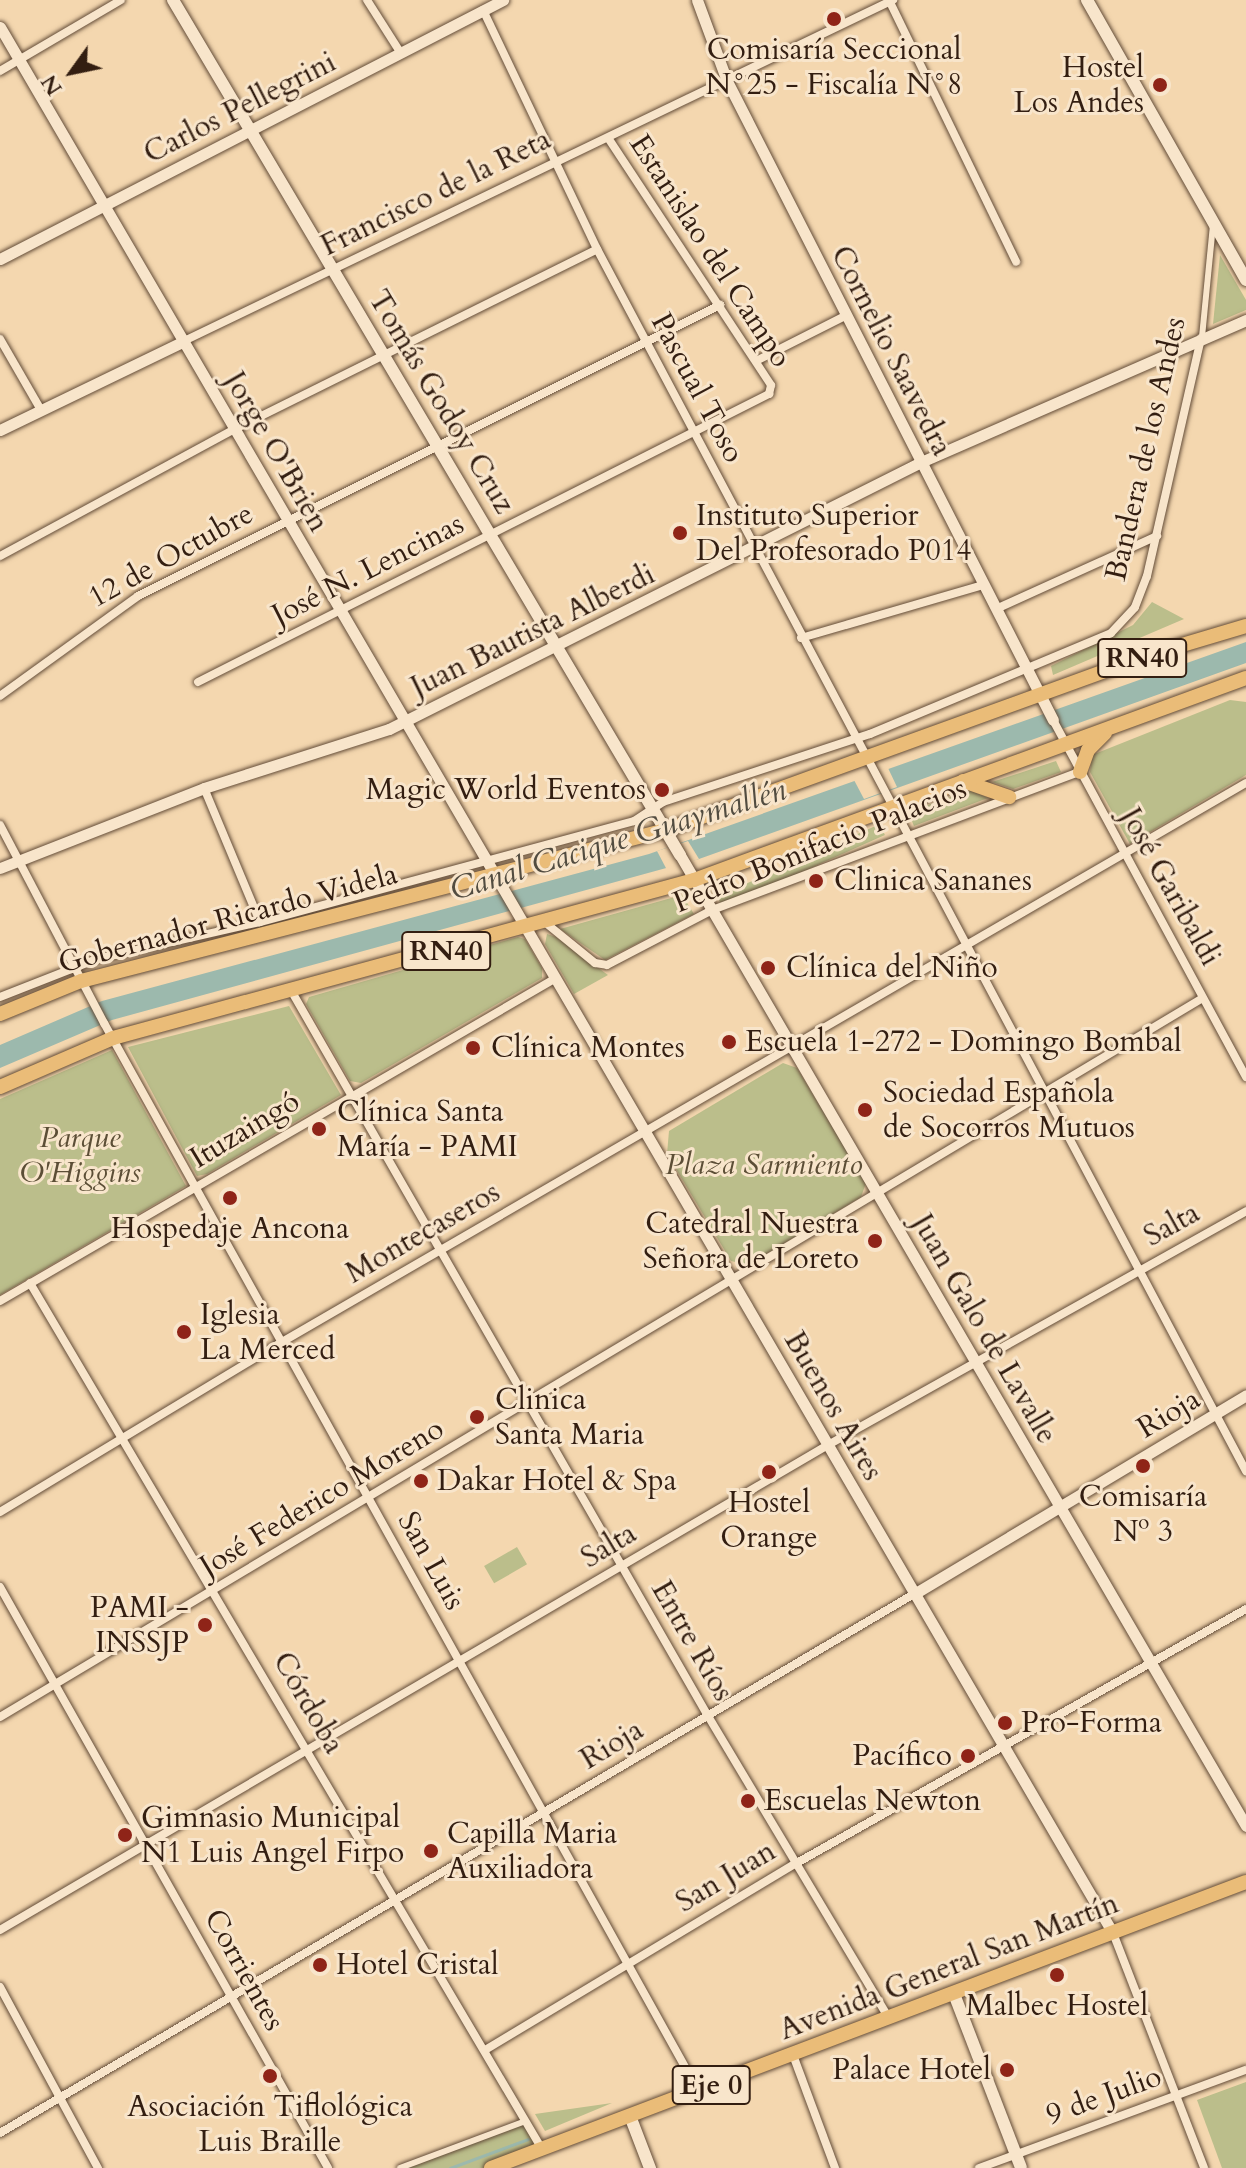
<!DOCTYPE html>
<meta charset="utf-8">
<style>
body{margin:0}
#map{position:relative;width:1246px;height:2168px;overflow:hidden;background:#f4d7af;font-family:Cardo,serif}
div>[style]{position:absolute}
.green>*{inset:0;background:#bbbe8b;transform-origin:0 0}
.water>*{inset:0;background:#9cb9ad}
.pier>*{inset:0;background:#f4d7af}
.stream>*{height:3px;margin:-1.5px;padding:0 1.5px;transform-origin:1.5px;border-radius:1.5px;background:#9cb9ad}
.roads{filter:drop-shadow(0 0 2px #634c38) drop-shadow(0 0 2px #634c38)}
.pedestrian>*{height:6px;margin:-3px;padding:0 3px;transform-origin:3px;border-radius:3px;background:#f8e5cb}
.minor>*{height:8px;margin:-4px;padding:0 4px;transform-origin:4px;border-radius:4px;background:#f8e5cb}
.tertiary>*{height:11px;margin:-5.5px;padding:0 5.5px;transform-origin:5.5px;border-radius:5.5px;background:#f8e5cb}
.secondary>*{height:12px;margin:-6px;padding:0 6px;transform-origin:6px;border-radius:6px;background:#f8e5cb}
.primary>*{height:14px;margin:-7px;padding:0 7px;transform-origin:7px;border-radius:7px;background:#eabc78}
.trunk>*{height:14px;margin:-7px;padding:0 7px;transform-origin:7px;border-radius:7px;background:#eabc78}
.dots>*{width:22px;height:22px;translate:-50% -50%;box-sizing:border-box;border:4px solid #f8e5cb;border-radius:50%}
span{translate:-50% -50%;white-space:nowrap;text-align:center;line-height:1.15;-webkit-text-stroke:6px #f8e5cb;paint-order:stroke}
.shield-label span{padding:2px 6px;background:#f8e5cb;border:2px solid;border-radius:6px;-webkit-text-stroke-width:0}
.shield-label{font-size:28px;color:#331e11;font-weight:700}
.poi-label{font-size:30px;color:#331e11}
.right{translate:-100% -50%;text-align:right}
.left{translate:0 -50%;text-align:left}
.street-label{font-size:30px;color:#331e11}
.park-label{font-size:30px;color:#5c4e36;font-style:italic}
.water-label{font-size:32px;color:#524c40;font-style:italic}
.north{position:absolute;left:32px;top:32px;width:80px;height:80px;-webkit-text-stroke:6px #f8e5cb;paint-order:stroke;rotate:237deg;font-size:22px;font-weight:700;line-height:32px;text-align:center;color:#331e11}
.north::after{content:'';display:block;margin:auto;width:28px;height:36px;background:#331e11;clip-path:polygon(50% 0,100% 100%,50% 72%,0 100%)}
</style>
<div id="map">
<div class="green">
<div style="clip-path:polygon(1220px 255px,1246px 300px,1246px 310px,1213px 324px)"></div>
<div style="clip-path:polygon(1152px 602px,1184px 619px,1053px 675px,1051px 666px,1133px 625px)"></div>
<div style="clip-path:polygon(1230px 700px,1246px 702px,1246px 775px,1130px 844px,1090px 772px,1092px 755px)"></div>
<div style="clip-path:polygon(1056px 761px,1061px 772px,1013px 789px,992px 782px)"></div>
<div style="clip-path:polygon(970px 790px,988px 798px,914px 826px,908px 812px)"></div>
<div style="left:880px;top:824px;width:12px;height:178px;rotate:66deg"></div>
<div style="clip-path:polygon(682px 895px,694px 914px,605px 960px,560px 929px)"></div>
<div style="clip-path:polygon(547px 934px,556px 937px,608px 975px,574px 994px,545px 944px)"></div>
<div style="clip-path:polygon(518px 937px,525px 939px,542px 968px,542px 978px,361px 1083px,350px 1081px,306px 1004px,309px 997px)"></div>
<div style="clip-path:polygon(289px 1006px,341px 1095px,207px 1174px,197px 1176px,128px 1047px)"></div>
<div style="clip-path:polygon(112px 1050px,186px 1186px,0 1295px,0 1099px)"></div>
<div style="clip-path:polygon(783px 1063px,797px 1068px,866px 1183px,861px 1197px,748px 1265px,731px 1261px,667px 1154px,669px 1131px)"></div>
<div style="left:517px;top:1547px;width:20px;height:38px;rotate:60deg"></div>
<div style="clip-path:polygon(1246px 2082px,1246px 2168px,1222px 2168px,1197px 2100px)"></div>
<div style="clip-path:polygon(612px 2103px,545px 2131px,535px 2114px)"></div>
<div style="clip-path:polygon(526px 2121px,542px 2149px,491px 2168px,400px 2168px)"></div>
</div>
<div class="water">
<div style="clip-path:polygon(1246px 642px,1246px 663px,699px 859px,112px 1020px,0 1068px,0 1045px,102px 1001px,649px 854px)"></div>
</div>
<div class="pier">
<div style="clip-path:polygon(888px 768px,897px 787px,864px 799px,854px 780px)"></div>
<div style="clip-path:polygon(688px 841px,699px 859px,667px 870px,657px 851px)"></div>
</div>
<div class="stream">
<div style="left:450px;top:2168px;width:83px;rotate:-20.4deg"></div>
</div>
<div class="roads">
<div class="pedestrian">
<div style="left:1202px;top:337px;width:113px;rotate:-84.4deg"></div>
<div style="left:400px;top:2168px;width:134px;rotate:-20.5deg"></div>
</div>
<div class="minor">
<div style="left:367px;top:0;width:62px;rotate:57.6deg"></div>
<div style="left:889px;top:0;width:291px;rotate:64.1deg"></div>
<div style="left:483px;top:10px;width:265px;rotate:64.5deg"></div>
<div style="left:597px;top:249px;width:1384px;rotate:62.03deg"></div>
<div style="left:0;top:71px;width:140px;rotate:-30.4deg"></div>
<div style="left:0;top:339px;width:82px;rotate:60deg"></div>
<div style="left:184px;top:341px;width:787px;rotate:-25.69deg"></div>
<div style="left:756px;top:361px;width:100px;rotate:-26.8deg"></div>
<div style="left:0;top:556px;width:267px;rotate:-28.4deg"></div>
<div style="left:235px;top:429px;width:404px;rotate:-26.4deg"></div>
<div style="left:996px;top:609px;width:177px;rotate:-24.4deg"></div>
<div style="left:801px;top:638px;width:191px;rotate:-16.2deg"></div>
<div style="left:198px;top:682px;width:640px;rotate:-26.77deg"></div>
<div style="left:769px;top:394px;width:9px;rotate:-77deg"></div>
<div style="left:771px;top:385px;width:296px;rotate:-123.4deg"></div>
<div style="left:0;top:696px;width:170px;rotate:-35.9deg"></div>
<div style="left:138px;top:596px;width:651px;rotate:-26.57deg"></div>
<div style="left:1053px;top:720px;width:406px;rotate:61.6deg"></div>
<div style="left:204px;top:788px;width:145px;rotate:67.3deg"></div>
<div style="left:0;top:825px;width:224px;rotate:62.3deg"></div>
<div style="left:104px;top:1023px;width:1221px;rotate:60.9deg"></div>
<div style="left:547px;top:924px;width:62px;rotate:39.1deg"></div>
<div style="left:595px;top:963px;width:12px;rotate:9deg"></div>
<div style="left:607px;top:965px;width:119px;rotate:-27.6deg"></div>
<div style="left:712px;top:910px;width:393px;rotate:-20.6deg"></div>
<div style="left:292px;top:992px;width:835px;rotate:60.12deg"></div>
<div style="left:708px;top:1716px;width:353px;rotate:59.1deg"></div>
<div style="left:0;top:997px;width:104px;rotate:-21.4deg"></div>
<div style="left:97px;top:959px;width:167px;rotate:-12.8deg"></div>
<div style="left:260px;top:922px;width:387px;rotate:-15.1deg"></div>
<div style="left:634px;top:821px;width:35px;rotate:-33deg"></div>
<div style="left:663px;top:802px;width:218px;rotate:-18.2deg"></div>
<div style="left:870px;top:734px;width:261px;rotate:-22.7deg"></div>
<div style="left:1111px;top:633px;width:35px;rotate:-47deg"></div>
<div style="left:1135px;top:607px;width:33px;rotate:-69deg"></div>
<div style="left:1147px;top:576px;width:244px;rotate:-77.2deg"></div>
<div style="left:30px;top:1283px;width:1006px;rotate:59.41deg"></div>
<div style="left:0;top:1301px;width:643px;rotate:-30.15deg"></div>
<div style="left:0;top:1512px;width:329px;rotate:-31.1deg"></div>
<div style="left:282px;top:1342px;width:1114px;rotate:-30.11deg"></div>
<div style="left:0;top:1587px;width:667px;rotate:60.55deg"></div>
<div style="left:0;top:1717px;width:1401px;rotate:-30.87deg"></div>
<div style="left:0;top:1930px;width:960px;rotate:-30.36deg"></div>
<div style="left:828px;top:1445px;width:479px;rotate:-29.2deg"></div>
<div style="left:1113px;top:1933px;width:252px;rotate:68.8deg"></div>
<div style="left:0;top:1987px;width:206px;rotate:61.6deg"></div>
<div style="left:485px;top:2050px;width:362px;rotate:-31deg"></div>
<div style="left:795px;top:1864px;width:518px;rotate:-29.48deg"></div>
<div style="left:793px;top:2055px;width:121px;rotate:69.6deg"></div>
<div style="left:0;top:2133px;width:1061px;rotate:-30.53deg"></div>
<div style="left:979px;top:2168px;width:284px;rotate:-20.2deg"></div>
</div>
<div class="tertiary">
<div style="left:697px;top:0;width:86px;rotate:69.7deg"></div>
<div style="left:727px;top:81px;width:717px;rotate:62.97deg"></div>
<div style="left:0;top:27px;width:2207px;rotate:59.72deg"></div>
<div style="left:0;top:259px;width:566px;rotate:-27.24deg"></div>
<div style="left:0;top:430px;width:204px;rotate:-25.8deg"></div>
<div style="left:680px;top:855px;width:1124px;rotate:59.76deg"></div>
<div style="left:0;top:868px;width:219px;rotate:-21.4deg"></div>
<div style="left:204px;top:788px;width:194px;rotate:-17.7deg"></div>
<div style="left:389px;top:729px;width:595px;rotate:-26.65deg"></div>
<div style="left:921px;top:462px;width:355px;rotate:-23.6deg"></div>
<div style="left:914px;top:1594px;width:387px;rotate:-30.9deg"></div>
</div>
<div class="secondary">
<div style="left:173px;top:0;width:994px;rotate:59.33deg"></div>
<div style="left:1087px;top:0;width:322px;rotate:60.4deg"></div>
<div style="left:954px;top:1994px;width:186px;rotate:68.9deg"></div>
<div style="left:630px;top:2116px;width:56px;rotate:69deg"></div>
</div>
<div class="primary">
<div style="left:491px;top:2168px;width:807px;rotate:-20.75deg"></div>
</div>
<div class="trunk">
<div style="left:1080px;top:772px;width:23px;rotate:-70deg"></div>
<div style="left:1088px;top:750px;width:24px;rotate:-45deg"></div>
<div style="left:963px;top:781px;width:49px;rotate:19.2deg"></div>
<div style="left:0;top:1014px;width:87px;rotate:-22.2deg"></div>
<div style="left:81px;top:981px;width:604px;rotate:-14.47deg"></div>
<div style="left:666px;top:830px;width:517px;rotate:-19.91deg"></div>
<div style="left:1152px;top:654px;width:98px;rotate:-16.6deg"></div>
<div style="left:0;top:1087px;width:123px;rotate:-23.4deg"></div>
<div style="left:113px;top:1038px;width:602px;rotate:-15.21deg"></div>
<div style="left:694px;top:880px;width:588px;rotate:-20.1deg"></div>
</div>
</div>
<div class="dots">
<div style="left:834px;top:19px;background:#8f2418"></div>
<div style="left:1160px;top:85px;background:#8f2418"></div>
<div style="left:680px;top:533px;background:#8f2418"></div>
<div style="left:662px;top:790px;background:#8f2418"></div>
<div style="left:816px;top:881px;background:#8f2418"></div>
<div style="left:768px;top:968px;background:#8f2418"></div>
<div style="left:729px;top:1042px;background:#8f2418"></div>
<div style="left:473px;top:1048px;background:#8f2418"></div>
<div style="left:865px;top:1110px;background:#8f2418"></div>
<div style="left:319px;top:1129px;background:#8f2418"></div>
<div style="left:230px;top:1198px;background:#8f2418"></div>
<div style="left:875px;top:1241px;background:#8f2418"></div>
<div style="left:184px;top:1332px;background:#8f2418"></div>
<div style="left:477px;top:1417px;background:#8f2418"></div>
<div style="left:1143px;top:1466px;background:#8f2418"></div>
<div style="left:769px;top:1472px;background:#8f2418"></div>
<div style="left:421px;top:1481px;background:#8f2418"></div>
<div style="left:205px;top:1625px;background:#8f2418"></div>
<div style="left:1005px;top:1723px;background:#8f2418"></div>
<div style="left:968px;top:1756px;background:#8f2418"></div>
<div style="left:748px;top:1801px;background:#8f2418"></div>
<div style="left:125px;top:1835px;background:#8f2418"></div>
<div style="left:431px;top:1851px;background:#8f2418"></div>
<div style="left:320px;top:1965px;background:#8f2418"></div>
<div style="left:1057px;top:1975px;background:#8f2418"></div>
<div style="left:1007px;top:2070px;background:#8f2418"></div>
<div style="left:270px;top:2076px;background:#8f2418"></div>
</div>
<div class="shield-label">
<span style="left:1142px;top:658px">RN40</span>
<span style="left:446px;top:951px">RN40</span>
<span style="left:711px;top:2085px">Eje 0</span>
</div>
<div class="poi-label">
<span style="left:834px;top:67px">Comisaría Seccional<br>N°25 - Fiscalía N°8</span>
<span class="right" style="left:1144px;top:85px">Hostel<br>Los Andes</span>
<span class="left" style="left:696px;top:533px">Instituto Superior<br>Del Profesorado P014</span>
<span class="right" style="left:646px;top:790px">Magic World Eventos</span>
<span class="left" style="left:834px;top:881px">Clinica Sananes</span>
<span class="left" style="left:786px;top:968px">Clínica del Niño</span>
<span class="left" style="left:745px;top:1042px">Escuela 1-272 - Domingo Bombal</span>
<span class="left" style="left:491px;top:1048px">Clínica Montes</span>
<span class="left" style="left:883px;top:1110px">Sociedad Española<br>de Socorros Mutuos</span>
<span class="left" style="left:337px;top:1129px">Clínica Santa<br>María - PAMI</span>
<span class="right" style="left:859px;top:1241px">Catedral Nuestra<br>Señora de Loreto</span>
<span style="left:230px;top:1229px">Hospedaje Ancona</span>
<span class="left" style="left:200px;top:1332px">Iglesia<br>La Merced</span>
<span class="left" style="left:495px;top:1417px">Clinica<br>Santa Maria</span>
<span class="left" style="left:437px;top:1481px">Dakar Hotel &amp; Spa</span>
<span style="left:1143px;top:1514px">Comisaría<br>Nº 3</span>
<span style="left:769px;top:1520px">Hostel<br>Orange</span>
<span class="right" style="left:189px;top:1625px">PAMI -<br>INSSJP</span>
<span class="left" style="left:1021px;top:1723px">Pro-Forma</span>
<span class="right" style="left:952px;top:1756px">Pacífico</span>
<span class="left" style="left:764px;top:1801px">Escuelas Newton</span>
<span class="left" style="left:141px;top:1835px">Gimnasio Municipal<br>N1 Luis Angel Firpo</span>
<span class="left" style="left:447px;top:1851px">Capilla Maria<br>Auxiliadora</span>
<span class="left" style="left:336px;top:1965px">Hotel Cristal</span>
<span style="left:1057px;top:2006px">Malbec Hostel</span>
<span class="right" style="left:991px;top:2070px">Palace Hotel</span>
<span style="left:270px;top:2124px">Asociación Tiflológica<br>Luis Braille</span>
</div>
<div class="street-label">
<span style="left:240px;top:108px;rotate:-27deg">Carlos Pellegrini</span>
<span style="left:436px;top:193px;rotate:-26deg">Francisco de la Reta</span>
<span style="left:710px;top:251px;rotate:57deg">Estanislao del Campo</span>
<span style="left:891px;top:351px;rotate:63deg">Cornelio Saavedra</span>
<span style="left:697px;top:388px;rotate:62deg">Pascual Toso</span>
<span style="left:441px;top:402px;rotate:59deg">Tomás Godoy Cruz</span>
<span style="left:1146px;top:449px;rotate:-77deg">Bandera de los Andes</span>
<span style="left:276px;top:452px;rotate:60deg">Jorge O'Brien</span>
<span style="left:171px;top:556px;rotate:-29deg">12 de Octubre</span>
<span style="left:368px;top:570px;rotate:-27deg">José N. Lencinas</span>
<span style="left:533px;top:631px;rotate:-26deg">Juan Bautista Alberdi</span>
<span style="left:820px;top:846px;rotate:-22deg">Pedro Bonifacio Palacios</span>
<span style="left:1170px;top:887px;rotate:61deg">José Garibaldi</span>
<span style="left:228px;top:919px;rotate:-15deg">Gobernador Ricardo Videla</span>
<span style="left:245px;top:1130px;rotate:-31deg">Ituzaingó</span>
<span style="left:1172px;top:1225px;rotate:-29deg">Salta</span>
<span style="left:423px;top:1233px;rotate:-30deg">Montecaseros</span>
<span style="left:984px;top:1329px;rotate:60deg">Juan Galo de Lavalle</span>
<span style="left:833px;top:1406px;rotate:60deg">Buenos Aires</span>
<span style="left:1169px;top:1414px;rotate:-31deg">Rioja</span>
<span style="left:322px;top:1498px;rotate:-31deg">José Federico Moreno</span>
<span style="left:609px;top:1546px;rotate:-31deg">Salta</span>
<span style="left:431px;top:1561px;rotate:61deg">San Luis</span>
<span style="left:692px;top:1641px;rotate:60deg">Entre Ríos</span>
<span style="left:308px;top:1703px;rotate:60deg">Córdoba</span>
<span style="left:612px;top:1745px;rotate:-31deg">Rioja</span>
<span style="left:726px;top:1877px;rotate:-31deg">San Juan</span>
<span style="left:949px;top:1967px;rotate:-21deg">Avenida General San Martín</span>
<span style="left:244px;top:1970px;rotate:61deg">Corrientes</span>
<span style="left:1104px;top:2096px;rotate:-20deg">9 de Julio</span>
</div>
<div class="park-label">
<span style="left:80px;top:1155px">Parque<br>O'Higgins</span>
<span style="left:764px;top:1165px">Plaza Sarmiento</span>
</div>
<div class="water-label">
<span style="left:618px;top:840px;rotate:-17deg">Canal Cacique Guaymallén</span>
</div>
<div class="north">N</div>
</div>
